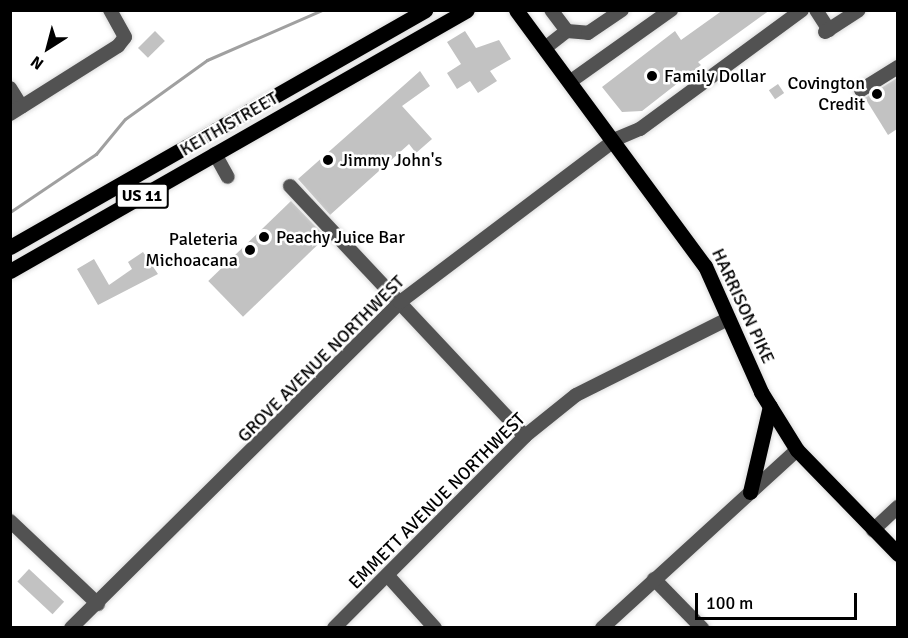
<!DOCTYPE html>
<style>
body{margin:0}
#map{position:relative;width:908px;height:638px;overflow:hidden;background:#fff;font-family:Signika,sans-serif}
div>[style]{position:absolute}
.stream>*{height:3px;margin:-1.5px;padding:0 1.5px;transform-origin:1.5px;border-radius:1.5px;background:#a0a0a0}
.building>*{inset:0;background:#c2c2c2;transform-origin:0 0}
.roads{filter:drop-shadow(0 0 2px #dbdbdb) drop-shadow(0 0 2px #dbdbdb)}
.minor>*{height:14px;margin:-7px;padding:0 7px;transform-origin:7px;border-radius:7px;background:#525252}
.major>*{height:15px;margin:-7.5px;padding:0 7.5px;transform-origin:7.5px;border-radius:7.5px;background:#000}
.dots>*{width:16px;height:16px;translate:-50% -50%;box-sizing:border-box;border:3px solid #fff;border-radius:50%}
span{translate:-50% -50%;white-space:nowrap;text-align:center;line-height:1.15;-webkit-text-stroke:5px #fff;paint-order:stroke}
.shield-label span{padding:2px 4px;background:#fff;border:2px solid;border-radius:4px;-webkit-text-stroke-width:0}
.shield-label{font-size:16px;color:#000;font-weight:700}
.poi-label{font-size:18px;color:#000}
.left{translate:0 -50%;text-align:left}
.right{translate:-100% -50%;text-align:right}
.street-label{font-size:18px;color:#000}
.frame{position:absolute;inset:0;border:12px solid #000;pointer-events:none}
.north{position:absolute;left:18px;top:18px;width:60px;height:60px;-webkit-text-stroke:4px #fff;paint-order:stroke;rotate:216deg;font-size:16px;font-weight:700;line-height:24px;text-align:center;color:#000}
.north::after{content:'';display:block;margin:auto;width:21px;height:27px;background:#000;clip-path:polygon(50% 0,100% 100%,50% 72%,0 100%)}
.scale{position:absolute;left:695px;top:593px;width:162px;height:27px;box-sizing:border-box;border:3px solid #000;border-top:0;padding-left:8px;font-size:18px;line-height:21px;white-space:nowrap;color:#000;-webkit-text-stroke:4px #fff;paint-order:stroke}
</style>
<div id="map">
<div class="stream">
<div style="left:10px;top:212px;width:104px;rotate:-34deg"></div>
<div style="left:96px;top:154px;width:45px;rotate:-50.4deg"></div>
<div style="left:125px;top:119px;width:101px;rotate:-35.7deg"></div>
<div style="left:207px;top:60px;width:125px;rotate:-23.5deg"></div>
</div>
<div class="building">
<div style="clip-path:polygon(723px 10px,770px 10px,698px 62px,701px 65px,642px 111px,622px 112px,602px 87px,675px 31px,681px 40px)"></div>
<div style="left:155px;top:31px;width:14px;height:24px;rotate:45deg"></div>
<div style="clip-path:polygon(465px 31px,476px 48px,499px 40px,511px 59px,490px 71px,497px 81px,478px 93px,470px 81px,457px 89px,447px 73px,461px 64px,447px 42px)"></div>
<div style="clip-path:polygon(420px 71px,430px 86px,402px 106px,432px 139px,416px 153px,409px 144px,330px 215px,298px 179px)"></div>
<div style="clip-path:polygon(897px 78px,897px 129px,888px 135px,865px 98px)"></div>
<div style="left:778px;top:84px;width:11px;height:11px;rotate:56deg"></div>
<div style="left:291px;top:201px;width:50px;height:115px;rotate:46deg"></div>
<div style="clip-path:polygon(143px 252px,158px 274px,98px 305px,77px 269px,94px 259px,109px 285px,132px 269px,128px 262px)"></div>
<div style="left:29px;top:569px;width:48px;height:17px;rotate:43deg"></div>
</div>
<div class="roads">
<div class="minor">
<div style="left:816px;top:10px;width:24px;rotate:57deg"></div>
<div style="left:567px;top:31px;width:21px;rotate:5deg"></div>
<div style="left:588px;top:33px;width:41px;rotate:-34.1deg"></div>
<div style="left:825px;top:32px;width:40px;rotate:-32.9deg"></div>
<div style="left:545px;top:48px;width:28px;rotate:-38deg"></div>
<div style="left:567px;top:31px;width:26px;rotate:-127deg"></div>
<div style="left:571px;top:81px;width:123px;rotate:-35.4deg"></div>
<div style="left:10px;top:88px;width:22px;rotate:58deg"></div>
<div style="left:861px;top:90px;width:44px;rotate:-31.9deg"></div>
<div style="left:10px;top:114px;width:128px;rotate:-32.2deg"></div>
<div style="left:118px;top:46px;width:11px;rotate:-52deg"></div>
<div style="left:125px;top:37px;width:31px;rotate:-119deg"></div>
<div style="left:215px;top:154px;width:26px;rotate:61deg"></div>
<div style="left:290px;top:186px;width:343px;rotate:46.8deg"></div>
<div style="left:10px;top:521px;width:121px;rotate:43.3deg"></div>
<div style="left:873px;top:530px;width:34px;rotate:-43deg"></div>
<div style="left:388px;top:576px;width:70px;rotate:47.9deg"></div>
<div style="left:654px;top:579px;width:69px;rotate:45.6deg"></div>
<div style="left:71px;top:628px;width:463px;rotate:-44.7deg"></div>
<div style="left:400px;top:302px;width:271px;rotate:-37deg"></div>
<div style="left:616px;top:139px;width:26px;rotate:-23deg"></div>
<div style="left:640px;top:129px;width:201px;rotate:-36.3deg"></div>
<div style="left:334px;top:628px;width:271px;rotate:-45.1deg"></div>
<div style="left:525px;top:436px;width:65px;rotate:-38.8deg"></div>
<div style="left:576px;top:395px;width:170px;rotate:-26.6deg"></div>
<div style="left:602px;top:628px;width:264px;rotate:-42.4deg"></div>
</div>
<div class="major">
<div style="left:516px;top:10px;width:318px;rotate:53.6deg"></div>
<div style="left:705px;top:266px;width:138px;rotate:66deg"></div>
<div style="left:761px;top:392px;width:68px;rotate:58.2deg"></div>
<div style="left:797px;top:450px;width:145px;rotate:45.8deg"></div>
<div style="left:10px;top:247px;width:478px;rotate:-29.7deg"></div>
<div style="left:10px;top:271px;width:526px;rotate:-29.73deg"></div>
<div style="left:750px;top:492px;width:88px;rotate:-76.9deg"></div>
</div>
</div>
<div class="dots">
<div style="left:652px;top:76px;background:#000"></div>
<div style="left:877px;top:94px;background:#000"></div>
<div style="left:328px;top:160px;background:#000"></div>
<div style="left:264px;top:237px;background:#000"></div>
<div style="left:250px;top:250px;background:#000"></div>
</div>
<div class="shield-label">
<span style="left:142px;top:196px">US 11</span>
</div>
<div class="poi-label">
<span class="left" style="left:664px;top:76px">Family Dollar</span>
<span class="right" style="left:865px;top:94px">Covington<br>Credit</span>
<span class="left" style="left:340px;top:160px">Jimmy John's</span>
<span class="left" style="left:276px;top:237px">Peachy Juice Bar</span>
<span class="right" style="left:238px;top:250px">Paleteria<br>Michoacana</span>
</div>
<div class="street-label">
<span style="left:229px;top:124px;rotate:-30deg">KEITH STREET</span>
<span style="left:743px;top:306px;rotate:65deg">HARRISON PIKE</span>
<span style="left:321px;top:359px;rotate:-45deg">GROVE AVENUE NORTHWEST</span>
<span style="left:437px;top:501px;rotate:-45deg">EMMETT AVENUE NORTHWEST</span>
</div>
<div class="frame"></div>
<div class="north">N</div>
<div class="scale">100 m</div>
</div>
